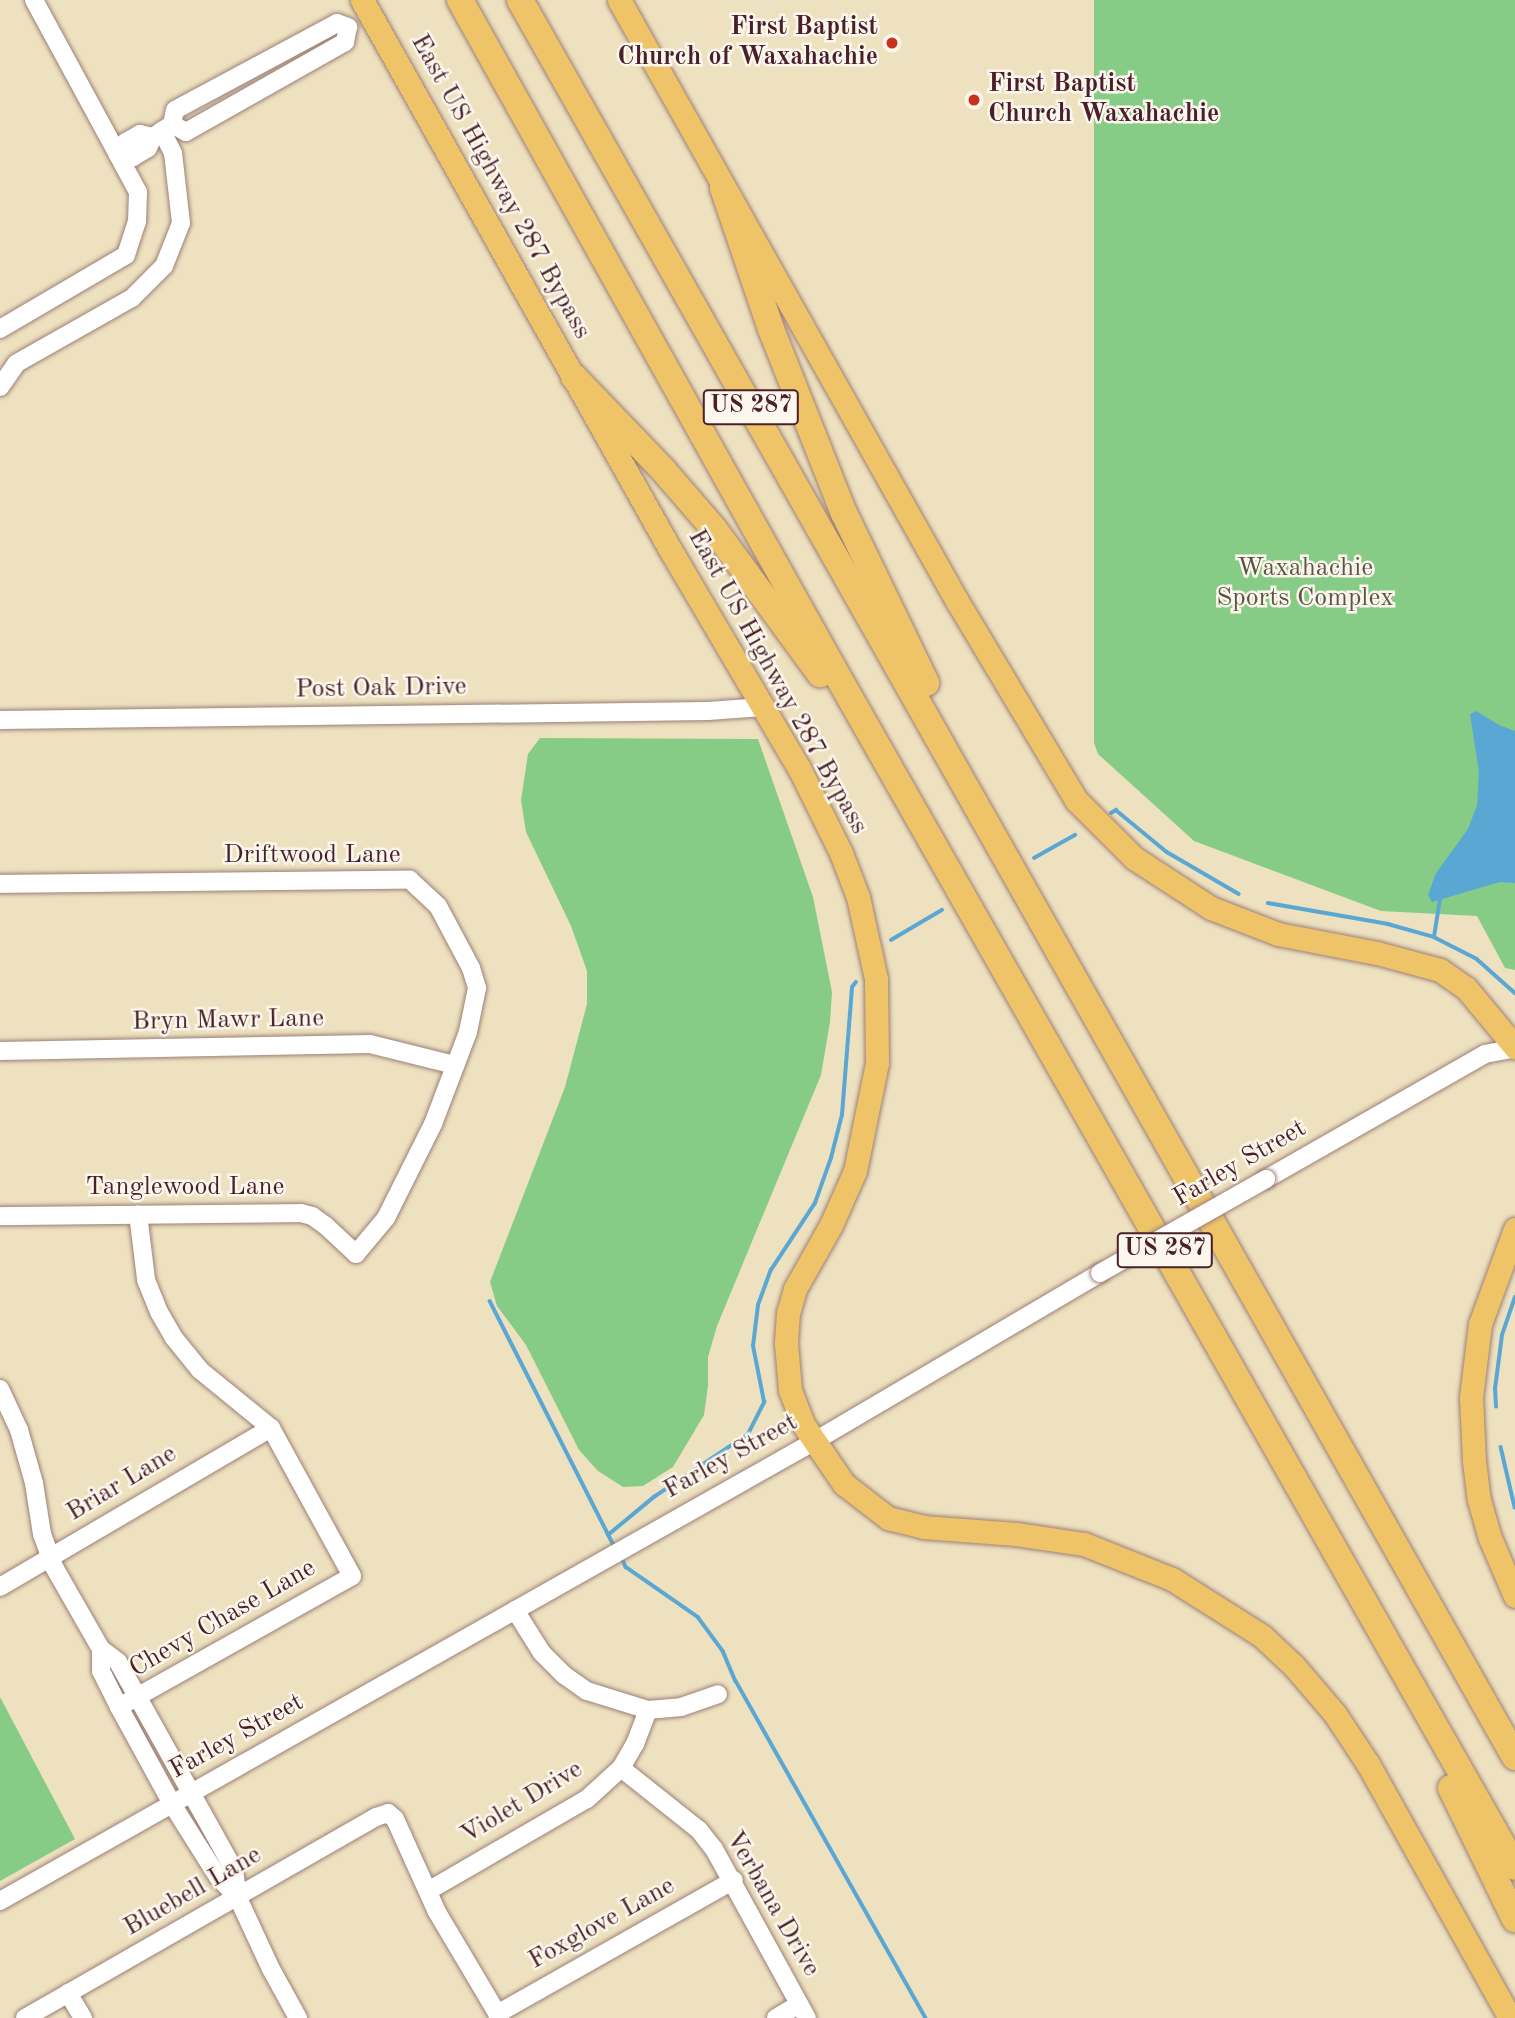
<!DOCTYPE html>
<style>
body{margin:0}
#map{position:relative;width:1515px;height:2018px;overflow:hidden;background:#eee1c0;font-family:"Old Standard TT",serif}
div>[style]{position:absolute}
.green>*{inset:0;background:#86cc86}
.water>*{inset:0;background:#5aa7d3}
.stream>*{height:3.5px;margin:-1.75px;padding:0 1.75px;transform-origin:1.75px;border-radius:1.75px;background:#5aa7d3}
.roads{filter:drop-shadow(0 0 2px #9c8076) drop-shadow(0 0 2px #9c8076)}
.minor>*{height:18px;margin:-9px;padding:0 9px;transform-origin:9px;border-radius:9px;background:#fff}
.major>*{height:23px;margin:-11.5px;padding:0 11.5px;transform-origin:11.5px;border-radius:11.5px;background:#efc469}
.highway>*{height:26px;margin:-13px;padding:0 13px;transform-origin:13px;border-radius:13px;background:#efc469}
.bridges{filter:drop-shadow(0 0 2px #9c8076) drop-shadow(0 0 2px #9c8076)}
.minor-bridge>*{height:18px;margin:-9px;padding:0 9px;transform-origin:9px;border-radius:9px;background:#fff}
.dots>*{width:19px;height:19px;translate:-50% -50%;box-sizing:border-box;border:4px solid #fbf7ec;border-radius:50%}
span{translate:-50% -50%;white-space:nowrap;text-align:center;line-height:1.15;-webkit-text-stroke:5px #fbf7ec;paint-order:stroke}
.shield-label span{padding:2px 5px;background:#fbf7ec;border:2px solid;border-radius:5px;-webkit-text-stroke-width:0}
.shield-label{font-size:24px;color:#4a1f2b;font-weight:700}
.poi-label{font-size:26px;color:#4a1f2b;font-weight:700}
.right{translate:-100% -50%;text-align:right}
.left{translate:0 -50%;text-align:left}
.street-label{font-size:26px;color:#4a1f2b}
.park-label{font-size:26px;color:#5c5346}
</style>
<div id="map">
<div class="green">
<div style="clip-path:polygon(1094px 0,1515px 0,1515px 970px,1505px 968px,1477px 916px,1381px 911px,1194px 841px,1098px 754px,1094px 743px)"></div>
<div style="clip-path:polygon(540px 738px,758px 739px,813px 897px,832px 992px,830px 1022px,821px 1075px,717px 1326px,708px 1357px,708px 1386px,704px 1415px,673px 1467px,643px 1486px,623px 1487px,598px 1471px,579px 1450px,526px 1345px,497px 1306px,490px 1282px,565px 1087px,587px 1004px,587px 971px,571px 926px,526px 832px,521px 800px,528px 754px)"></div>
<div style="clip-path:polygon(0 1697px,75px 1839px,0 1881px)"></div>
</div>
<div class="water">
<div style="clip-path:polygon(1476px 711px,1499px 725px,1515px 731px,1515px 883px,1500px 882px,1432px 902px,1428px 895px,1436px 873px,1468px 829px,1477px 805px,1479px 772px,1470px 714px)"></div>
</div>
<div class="stream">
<div style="left:1111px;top:813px;width:6px;rotate:-31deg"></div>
<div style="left:1116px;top:810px;width:66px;rotate:39.5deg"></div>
<div style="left:1167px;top:852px;width:83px;rotate:30.3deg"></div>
<div style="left:1034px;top:858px;width:47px;rotate:-29.3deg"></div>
<div style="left:1268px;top:903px;width:122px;rotate:9.9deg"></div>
<div style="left:1388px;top:924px;width:48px;rotate:15.8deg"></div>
<div style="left:1434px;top:937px;width:48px;rotate:27.1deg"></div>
<div style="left:1477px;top:959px;width:51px;rotate:41.8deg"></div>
<div style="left:1434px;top:937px;width:39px;rotate:-81deg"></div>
<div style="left:891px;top:940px;width:59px;rotate:-30.5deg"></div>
<div style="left:490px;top:1301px;width:278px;rotate:63.1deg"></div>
<div style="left:1496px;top:1407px;width:18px;rotate:-93deg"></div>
<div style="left:1495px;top:1389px;width:54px;rotate:-82.6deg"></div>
<div style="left:1502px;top:1335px;width:40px;rotate:-71.1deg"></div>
<div style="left:1501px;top:1447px;width:62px;rotate:76.9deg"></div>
<div style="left:608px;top:1535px;width:60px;rotate:-39.6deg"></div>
<div style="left:654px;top:1497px;width:113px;rotate:-33.8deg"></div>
<div style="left:748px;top:1434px;width:36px;rotate:-63deg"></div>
<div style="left:764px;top:1402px;width:57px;rotate:-101.1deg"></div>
<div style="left:753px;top:1346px;width:41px;rotate:-83deg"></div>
<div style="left:758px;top:1305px;width:37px;rotate:-70deg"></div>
<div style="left:771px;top:1270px;width:80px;rotate:-56.7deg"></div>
<div style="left:815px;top:1203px;width:48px;rotate:-70.4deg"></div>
<div style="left:831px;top:1158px;width:44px;rotate:-75.7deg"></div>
<div style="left:842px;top:1115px;width:128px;rotate:-85.5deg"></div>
<div style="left:852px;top:987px;width:6px;rotate:-51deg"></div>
<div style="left:622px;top:1558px;width:10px;rotate:66deg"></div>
<div style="left:626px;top:1567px;width:88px;rotate:34.8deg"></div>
<div style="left:698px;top:1617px;width:42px;rotate:53.7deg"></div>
<div style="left:723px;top:1651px;width:33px;rotate:67deg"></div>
<div style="left:736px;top:1681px;width:387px;rotate:60.6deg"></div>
</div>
<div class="roads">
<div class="minor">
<div style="left:34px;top:0;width:176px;rotate:61.5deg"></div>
<div style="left:118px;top:155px;width:4px;rotate:-27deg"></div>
<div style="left:122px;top:153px;width:12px;rotate:20deg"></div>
<div style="left:133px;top:157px;width:17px;rotate:-31deg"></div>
<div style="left:148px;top:148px;width:12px;rotate:-66deg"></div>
<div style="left:153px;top:137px;width:23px;rotate:-34deg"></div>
<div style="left:172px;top:124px;width:14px;rotate:-78deg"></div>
<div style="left:175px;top:110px;width:184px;rotate:-28.2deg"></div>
<div style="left:337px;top:23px;width:12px;rotate:20deg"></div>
<div style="left:172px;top:124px;width:16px;rotate:30deg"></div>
<div style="left:186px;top:132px;width:183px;rotate:-29.5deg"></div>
<div style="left:345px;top:42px;width:15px;rotate:-79deg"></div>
<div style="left:122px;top:153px;width:12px;rotate:-70deg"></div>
<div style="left:126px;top:142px;width:16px;rotate:-30deg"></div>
<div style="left:140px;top:134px;width:13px;rotate:13deg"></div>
<div style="left:0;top:329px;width:146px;rotate:-30.4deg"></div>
<div style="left:126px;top:255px;width:35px;rotate:-72deg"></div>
<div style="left:137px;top:222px;width:30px;rotate:-88deg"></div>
<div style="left:138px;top:192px;width:42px;rotate:-118.4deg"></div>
<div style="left:0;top:387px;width:29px;rotate:-55deg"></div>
<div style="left:17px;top:363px;width:132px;rotate:-29.5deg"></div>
<div style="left:132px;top:298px;width:45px;rotate:-45deg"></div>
<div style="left:164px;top:266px;width:46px;rotate:-68.4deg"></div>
<div style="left:181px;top:223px;width:70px;rotate:-96.5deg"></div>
<div style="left:173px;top:153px;width:25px;rotate:-117deg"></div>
<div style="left:0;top:720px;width:708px;rotate:-0.73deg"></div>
<div style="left:708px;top:711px;width:55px;rotate:-4.2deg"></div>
<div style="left:0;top:884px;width:410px;rotate:-0.6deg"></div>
<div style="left:410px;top:880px;width:38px;rotate:43deg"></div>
<div style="left:438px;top:906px;width:70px;rotate:62deg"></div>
<div style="left:471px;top:968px;width:21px;rotate:73deg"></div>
<div style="left:477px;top:988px;width:45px;rotate:101.6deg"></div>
<div style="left:468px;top:1032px;width:98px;rotate:110.8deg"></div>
<div style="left:433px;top:1124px;width:105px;rotate:116.6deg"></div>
<div style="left:386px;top:1218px;width:47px;rotate:129.8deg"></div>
<div style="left:356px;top:1254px;width:41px;rotate:-137deg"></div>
<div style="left:326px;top:1226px;width:17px;rotate:-144deg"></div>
<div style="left:312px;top:1216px;width:11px;rotate:-165deg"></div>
<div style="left:301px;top:1213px;width:301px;rotate:179.4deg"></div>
<div style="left:0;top:1051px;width:370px;rotate:-1.1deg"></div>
<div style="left:370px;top:1044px;width:88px;rotate:13.9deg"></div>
<div style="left:1266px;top:1179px;width:252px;rotate:-29.7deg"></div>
<div style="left:1485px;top:1054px;width:31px;rotate:-11deg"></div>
<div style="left:0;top:1389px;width:45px;rotate:65.1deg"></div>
<div style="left:19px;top:1430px;width:55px;rotate:74.2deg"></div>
<div style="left:34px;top:1483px;width:52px;rotate:81.1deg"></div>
<div style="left:42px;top:1534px;width:35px;rotate:70deg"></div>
<div style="left:54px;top:1567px;width:95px;rotate:60.2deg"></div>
<div style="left:101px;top:1649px;width:21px;rotate:37deg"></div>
<div style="left:118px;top:1662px;width:174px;rotate:60.8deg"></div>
<div style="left:203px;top:1814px;width:64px;rotate:61deg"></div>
<div style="left:234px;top:1870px;width:28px;rotate:82deg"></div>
<div style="left:0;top:1587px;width:314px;rotate:-30.4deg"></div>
<div style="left:515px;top:1610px;width:51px;rotate:57.9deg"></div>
<div style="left:542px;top:1653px;width:31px;rotate:45deg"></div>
<div style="left:564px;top:1675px;width:28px;rotate:35deg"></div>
<div style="left:587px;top:1691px;width:64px;rotate:17.3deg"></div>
<div style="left:648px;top:1710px;width:33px;rotate:-5deg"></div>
<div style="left:681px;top:1707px;width:39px;rotate:-19deg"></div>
<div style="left:101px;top:1649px;width:22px;rotate:90deg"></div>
<div style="left:101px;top:1671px;width:40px;rotate:63.4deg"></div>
<div style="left:119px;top:1707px;width:111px;rotate:61.3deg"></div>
<div style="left:172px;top:1804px;width:86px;rotate:57.8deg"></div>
<div style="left:218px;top:1877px;width:29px;rotate:46deg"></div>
<div style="left:238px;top:1898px;width:78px;rotate:65.1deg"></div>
<div style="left:271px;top:1969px;width:56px;rotate:61.1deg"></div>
<div style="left:119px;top:1707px;width:267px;rotate:-29.3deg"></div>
<div style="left:352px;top:1576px;width:169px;rotate:-118.7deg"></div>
<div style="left:271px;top:1428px;width:92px;rotate:-140.8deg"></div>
<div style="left:200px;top:1370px;width:41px;rotate:-129.1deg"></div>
<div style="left:174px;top:1338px;width:30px;rotate:-120deg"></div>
<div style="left:159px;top:1312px;width:35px;rotate:-112deg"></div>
<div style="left:146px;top:1279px;width:65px;rotate:-97deg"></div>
<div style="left:621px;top:1768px;width:100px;rotate:38.5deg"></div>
<div style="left:699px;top:1830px;width:24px;rotate:52deg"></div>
<div style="left:714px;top:1849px;width:193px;rotate:61.2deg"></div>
<div style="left:428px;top:1891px;width:184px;rotate:-30.1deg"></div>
<div style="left:587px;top:1799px;width:46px;rotate:-42.4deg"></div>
<div style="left:621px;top:1768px;width:28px;rotate:-60deg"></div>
<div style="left:635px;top:1744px;width:36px;rotate:-69deg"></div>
<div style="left:0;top:1901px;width:936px;rotate:-29.44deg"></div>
<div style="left:815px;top:1441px;width:331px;rotate:-30.5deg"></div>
<div style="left:68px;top:1993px;width:29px;rotate:59deg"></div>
<div style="left:497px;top:2014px;width:272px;rotate:-29.5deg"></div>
<div style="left:25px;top:2018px;width:404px;rotate:-29.8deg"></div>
<div style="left:376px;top:1817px;width:13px;rotate:-18deg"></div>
<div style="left:388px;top:1813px;width:9px;rotate:41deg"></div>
<div style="left:395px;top:1819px;width:102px;rotate:65.7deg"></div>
<div style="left:437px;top:1912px;width:123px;rotate:59.3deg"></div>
<div style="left:776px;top:2018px;width:27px;rotate:-31deg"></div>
</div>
<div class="major">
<div style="left:362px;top:0;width:632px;rotate:60.72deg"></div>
<div style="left:671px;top:551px;width:252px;rotate:59.5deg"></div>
<div style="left:799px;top:768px;width:95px;rotate:63.7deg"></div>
<div style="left:841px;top:853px;width:47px;rotate:68.9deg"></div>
<div style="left:858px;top:897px;width:84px;rotate:77.6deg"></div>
<div style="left:876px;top:979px;width:84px;rotate:89.3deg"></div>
<div style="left:877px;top:1063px;width:110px;rotate:101.5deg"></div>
<div style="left:855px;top:1171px;width:59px;rotate:114deg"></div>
<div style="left:831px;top:1225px;width:73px;rotate:119.4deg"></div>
<div style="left:795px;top:1289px;width:25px;rotate:106deg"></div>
<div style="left:788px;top:1313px;width:30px;rotate:94deg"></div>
<div style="left:786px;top:1343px;width:47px;rotate:85.1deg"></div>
<div style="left:790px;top:1390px;width:36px;rotate:69deg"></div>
<div style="left:803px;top:1424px;width:73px;rotate:55.7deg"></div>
<div style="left:844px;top:1484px;width:56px;rotate:37.7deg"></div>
<div style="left:888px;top:1518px;width:36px;rotate:14deg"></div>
<div style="left:923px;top:1527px;width:93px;rotate:4.3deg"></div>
<div style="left:1016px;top:1534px;width:69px;rotate:8.4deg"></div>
<div style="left:1084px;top:1544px;width:95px;rotate:21.7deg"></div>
<div style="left:1172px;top:1579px;width:107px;rotate:32.3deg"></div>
<div style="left:1262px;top:1636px;width:44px;rotate:43.2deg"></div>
<div style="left:1294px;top:1666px;width:63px;rotate:49.5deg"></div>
<div style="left:1335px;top:1714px;width:60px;rotate:56.6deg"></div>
<div style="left:1368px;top:1764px;width:291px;rotate:60.8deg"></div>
<div style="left:619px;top:0;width:690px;rotate:60.65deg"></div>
<div style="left:957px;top:601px;width:232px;rotate:59.1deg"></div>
<div style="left:1076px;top:800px;width:82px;rotate:45deg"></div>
<div style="left:1134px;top:858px;width:92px;rotate:33deg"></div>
<div style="left:1211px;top:908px;width:72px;rotate:21.2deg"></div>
<div style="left:1278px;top:934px;width:101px;rotate:10.9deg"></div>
<div style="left:1377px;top:953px;width:65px;rotate:15.1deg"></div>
<div style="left:1440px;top:970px;width:32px;rotate:35deg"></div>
<div style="left:1466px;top:988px;width:77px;rotate:50.3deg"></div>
<div style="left:1515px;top:1229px;width:101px;rotate:110.2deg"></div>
<div style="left:1480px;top:1324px;width:74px;rotate:97deg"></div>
<div style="left:1471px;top:1397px;width:64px;rotate:87.3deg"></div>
<div style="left:1474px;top:1461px;width:39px;rotate:83deg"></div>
<div style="left:1479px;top:1500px;width:40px;rotate:74deg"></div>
<div style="left:1490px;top:1538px;width:63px;rotate:66.7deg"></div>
</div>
<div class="highway">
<div style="left:460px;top:0;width:765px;rotate:60.82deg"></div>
<div style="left:833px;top:668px;width:1379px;rotate:60.37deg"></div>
<div style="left:520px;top:0;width:2019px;rotate:60.48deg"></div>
<div style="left:723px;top:188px;width:149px;rotate:71.2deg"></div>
<div style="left:771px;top:329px;width:198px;rotate:68.4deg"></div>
<div style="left:844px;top:513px;width:189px;rotate:64.2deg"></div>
<div style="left:574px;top:377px;width:130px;rotate:46.2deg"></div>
<div style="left:664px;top:471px;width:77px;rotate:49.2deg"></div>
<div style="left:714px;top:529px;width:180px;rotate:53.8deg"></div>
<div style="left:1451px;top:1788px;width:146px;rotate:64deg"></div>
</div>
</div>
<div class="bridges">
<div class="minor-bridge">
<div style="left:1100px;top:1273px;width:191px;rotate:-29.5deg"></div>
</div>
</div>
<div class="dots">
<div style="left:892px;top:43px;background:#c8321e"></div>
<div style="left:974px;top:100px;background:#c8321e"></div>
</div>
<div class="shield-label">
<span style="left:751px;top:407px">US 287</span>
<span style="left:1165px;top:1250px">US 287</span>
</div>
<div class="poi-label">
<span class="right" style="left:878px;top:43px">First Baptist<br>Church of Waxahachie</span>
<span class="left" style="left:988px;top:100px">First Baptist<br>Church Waxahachie</span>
</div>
<div class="street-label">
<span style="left:500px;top:187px;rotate:61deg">East US Highway 287 Bypass</span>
<span style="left:777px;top:682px;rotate:61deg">East US Highway 287 Bypass</span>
<span style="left:381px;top:689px;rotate:-1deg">Post Oak Drive</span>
<span style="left:312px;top:856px">Driftwood Lane</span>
<span style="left:228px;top:1021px;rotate:-1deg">Bryn Mawr Lane</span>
<span style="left:1240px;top:1164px;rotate:-30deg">Farley Street</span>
<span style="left:185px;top:1188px">Tanglewood Lane</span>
<span style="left:731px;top:1457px;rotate:-29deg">Farley Street</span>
<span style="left:122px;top:1484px;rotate:-31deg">Briar Lane</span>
<span style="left:223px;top:1619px;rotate:-30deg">Chevy Chase Lane</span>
<span style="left:237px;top:1737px;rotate:-29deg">Farley Street</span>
<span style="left:522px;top:1803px;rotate:-31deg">Violet Drive</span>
<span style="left:193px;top:1892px;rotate:-30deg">Bluebell Lane</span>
<span style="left:772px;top:1904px;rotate:60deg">Verbana Drive</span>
<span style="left:602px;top:1924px;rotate:-29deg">Foxglove Lane</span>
</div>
<div class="park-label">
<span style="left:1305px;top:584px">Waxahachie<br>Sports Complex</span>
</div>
</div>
